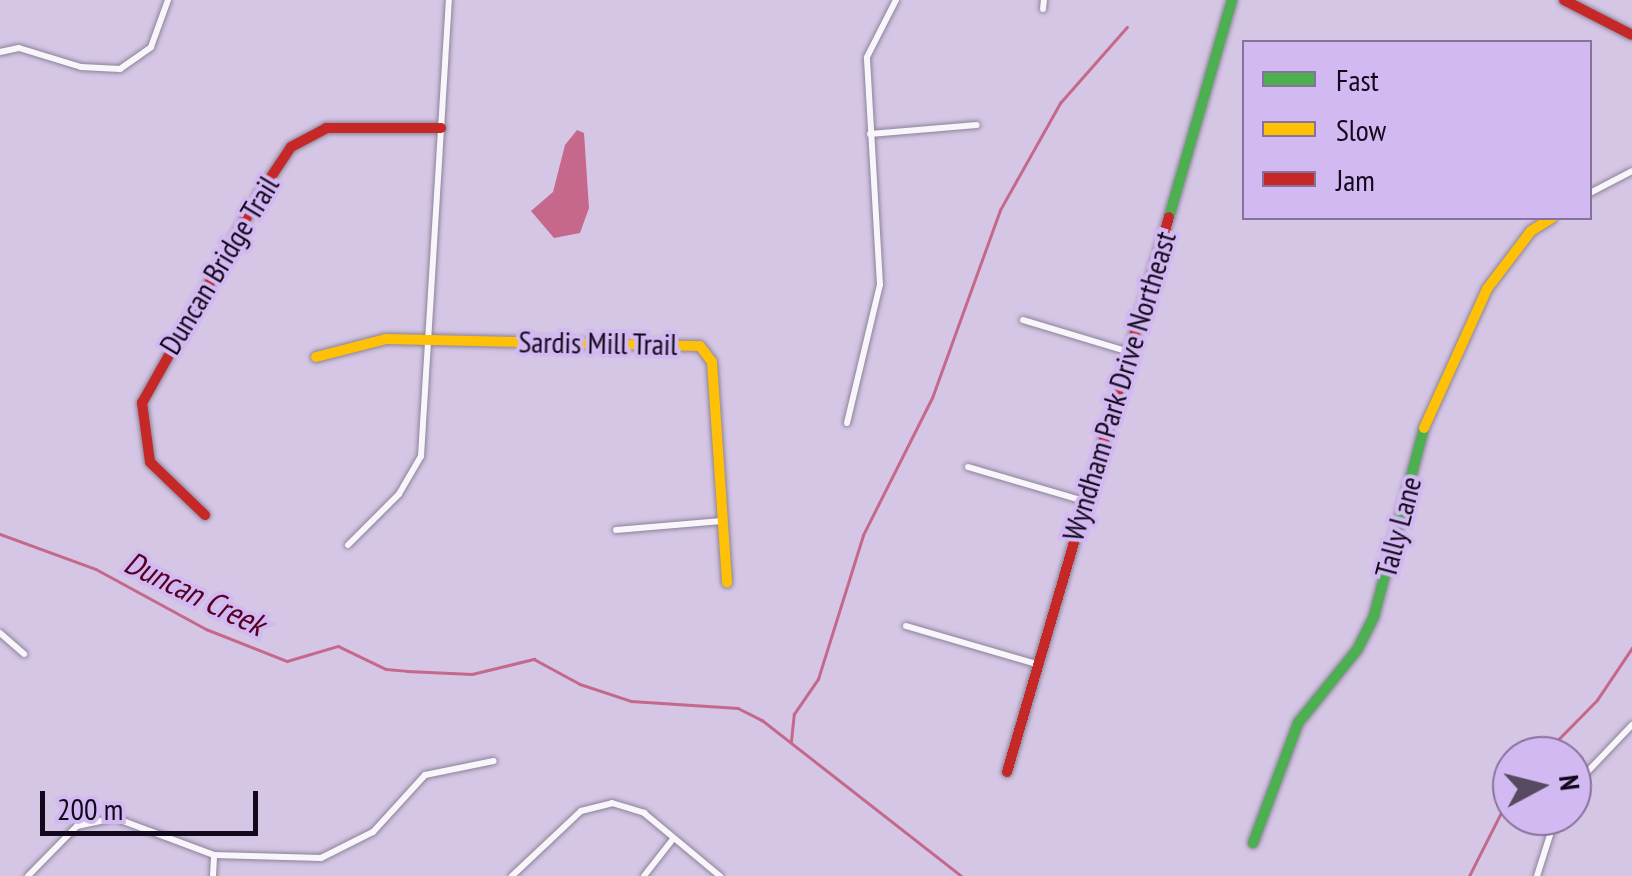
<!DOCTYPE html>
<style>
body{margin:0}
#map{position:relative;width:1632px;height:876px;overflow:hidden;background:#d4c6e4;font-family:"PT Sans Narrow",sans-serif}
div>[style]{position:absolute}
.water>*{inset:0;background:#c5688c}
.stream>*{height:2.5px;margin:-1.25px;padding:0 1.25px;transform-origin:1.25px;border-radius:1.25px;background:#c5688c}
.roads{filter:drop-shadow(0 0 2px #8d8299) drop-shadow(0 0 2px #8d8299)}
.street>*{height:6px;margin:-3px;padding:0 3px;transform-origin:3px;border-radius:3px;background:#f9f6fb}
.fast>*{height:10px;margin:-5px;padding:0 5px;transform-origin:5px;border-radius:5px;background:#4caf50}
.slow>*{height:10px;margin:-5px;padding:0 5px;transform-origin:5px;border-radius:5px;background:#ffc107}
.jam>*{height:10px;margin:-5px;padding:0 5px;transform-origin:5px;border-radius:5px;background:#c62828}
span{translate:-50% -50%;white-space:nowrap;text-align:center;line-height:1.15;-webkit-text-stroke:8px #d3b9f1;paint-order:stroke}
.street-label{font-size:30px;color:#12081b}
.water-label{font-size:32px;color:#502;font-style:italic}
.legend{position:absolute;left:1242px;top:40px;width:350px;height:180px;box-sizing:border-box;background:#d3b9f1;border:2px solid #86729b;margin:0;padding:12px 18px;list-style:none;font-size:30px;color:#12081b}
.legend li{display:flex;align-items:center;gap:20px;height:50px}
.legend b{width:50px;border:2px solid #86729b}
.north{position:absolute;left:1492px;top:736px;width:100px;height:100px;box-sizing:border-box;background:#d3b9f1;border:2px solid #86729b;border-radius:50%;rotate:83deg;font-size:28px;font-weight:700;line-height:40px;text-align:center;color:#12081b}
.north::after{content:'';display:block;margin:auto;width:35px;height:45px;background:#564a61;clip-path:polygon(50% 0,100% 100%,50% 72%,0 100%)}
.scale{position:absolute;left:40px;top:791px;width:218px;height:45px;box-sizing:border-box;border:5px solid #12081b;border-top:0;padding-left:12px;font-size:30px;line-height:35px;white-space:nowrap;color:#12081b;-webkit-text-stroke:8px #d3b9f1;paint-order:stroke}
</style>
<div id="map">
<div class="water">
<div style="clip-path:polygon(577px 130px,584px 133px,589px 208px,580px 233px,554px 238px,531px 211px,553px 192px,565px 145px)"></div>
</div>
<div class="stream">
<div style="left:0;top:534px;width:102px;rotate:20deg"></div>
<div style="left:96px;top:569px;width:125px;rotate:28.6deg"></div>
<div style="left:206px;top:629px;width:87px;rotate:21.6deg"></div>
<div style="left:287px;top:661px;width:53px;rotate:-16.4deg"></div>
<div style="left:338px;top:646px;width:53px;rotate:25.6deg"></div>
<div style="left:386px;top:669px;width:21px;rotate:5deg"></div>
<div style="left:407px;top:671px;width:65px;rotate:2.6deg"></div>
<div style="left:472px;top:674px;width:64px;rotate:-13.6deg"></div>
<div style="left:534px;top:659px;width:52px;rotate:28.5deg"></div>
<div style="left:580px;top:684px;width:54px;rotate:18.4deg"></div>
<div style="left:631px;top:701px;width:107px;rotate:3.7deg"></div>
<div style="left:738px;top:708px;width:27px;rotate:27deg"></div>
<div style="left:762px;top:720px;width:254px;rotate:38deg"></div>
<div style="left:791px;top:741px;width:27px;rotate:-84deg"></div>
<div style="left:794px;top:714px;width:42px;rotate:-55.6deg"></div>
<div style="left:818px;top:679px;width:151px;rotate:-72.6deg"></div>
<div style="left:863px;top:535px;width:153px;rotate:-63.3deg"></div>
<div style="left:932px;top:398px;width:200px;rotate:-70.1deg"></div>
<div style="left:1000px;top:210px;width:123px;rotate:-60.7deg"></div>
<div style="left:1060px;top:103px;width:101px;rotate:-48.6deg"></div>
<div style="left:1542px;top:756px;width:78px;rotate:-45.5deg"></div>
<div style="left:1597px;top:700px;width:63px;rotate:-56.1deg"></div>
<div style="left:1469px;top:876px;width:95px;rotate:-63.2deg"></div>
</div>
<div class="roads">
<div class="street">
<div style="left:1043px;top:9px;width:9px;rotate:-84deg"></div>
<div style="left:0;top:52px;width:19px;rotate:-12deg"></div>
<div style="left:19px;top:48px;width:65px;rotate:17deg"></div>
<div style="left:81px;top:67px;width:39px;rotate:3deg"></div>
<div style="left:120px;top:69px;width:38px;rotate:-35deg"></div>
<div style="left:151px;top:47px;width:50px;rotate:-70.1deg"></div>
<div style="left:870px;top:134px;width:107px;rotate:-4.8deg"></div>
<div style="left:1590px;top:193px;width:47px;rotate:-27.6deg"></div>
<div style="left:1023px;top:320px;width:111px;rotate:16.8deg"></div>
<div style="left:847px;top:423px;width:142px;rotate:-76.6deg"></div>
<div style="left:880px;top:285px;width:228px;rotate:-93.3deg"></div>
<div style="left:867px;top:57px;width:64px;rotate:-63deg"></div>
<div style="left:968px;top:467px;width:121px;rotate:16.3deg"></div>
<div style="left:616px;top:530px;width:106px;rotate:-4.9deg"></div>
<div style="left:348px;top:545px;width:72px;rotate:-45deg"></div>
<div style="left:399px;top:494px;width:44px;rotate:-59.9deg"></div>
<div style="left:421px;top:456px;width:457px;rotate:-86.5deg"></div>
<div style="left:906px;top:626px;width:136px;rotate:16.2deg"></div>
<div style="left:0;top:633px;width:32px;rotate:41deg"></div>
<div style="left:1572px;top:788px;width:87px;rotate:-46.4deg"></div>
<div style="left:28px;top:876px;width:70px;rotate:-45.6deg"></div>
<div style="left:77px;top:826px;width:39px;rotate:-12deg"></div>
<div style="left:115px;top:818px;width:106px;rotate:20.5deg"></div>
<div style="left:214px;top:855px;width:107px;rotate:1.6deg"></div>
<div style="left:321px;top:858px;width:58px;rotate:-26.6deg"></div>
<div style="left:373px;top:832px;width:77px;rotate:-47.6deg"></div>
<div style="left:425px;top:775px;width:70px;rotate:-11.5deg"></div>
<div style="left:213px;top:876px;width:21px;rotate:-87deg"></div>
<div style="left:512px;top:876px;width:95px;rotate:-43.3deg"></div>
<div style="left:581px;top:811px;width:32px;rotate:-14deg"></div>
<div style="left:612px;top:803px;width:34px;rotate:17deg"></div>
<div style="left:644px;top:813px;width:99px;rotate:39.7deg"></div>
<div style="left:644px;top:876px;width:47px;rotate:-51.9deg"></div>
<div style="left:1537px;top:876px;width:63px;rotate:-72.4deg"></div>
</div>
<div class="fast">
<div style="left:1169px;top:217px;width:226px;rotate:-73.8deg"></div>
<div style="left:1253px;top:843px;width:128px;rotate:-69.4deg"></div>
<div style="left:1298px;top:723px;width:94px;rotate:-51.1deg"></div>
<div style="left:1357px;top:650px;width:38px;rotate:-63deg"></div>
<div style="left:1374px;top:616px;width:195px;rotate:-75.1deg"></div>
</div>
<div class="slow">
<div style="left:316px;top:357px;width:72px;rotate:-14.4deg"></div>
<div style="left:386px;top:339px;width:314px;rotate:1.3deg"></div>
<div style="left:700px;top:346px;width:20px;rotate:53deg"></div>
<div style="left:712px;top:362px;width:221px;rotate:86.1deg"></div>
<div style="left:1424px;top:428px;width:153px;rotate:-65.6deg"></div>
<div style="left:1487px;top:289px;width:73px;rotate:-52.8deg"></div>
<div style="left:1531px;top:231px;width:25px;rotate:-32deg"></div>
</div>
<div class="jam">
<div style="left:1564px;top:0;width:76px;rotate:27.2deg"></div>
<div style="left:205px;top:515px;width:76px;rotate:-136.1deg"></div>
<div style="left:150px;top:462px;width:60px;rotate:-97.7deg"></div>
<div style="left:142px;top:403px;width:242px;rotate:-60.6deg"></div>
<div style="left:261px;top:192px;width:54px;rotate:-56.3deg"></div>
<div style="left:291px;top:147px;width:40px;rotate:-28deg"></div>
<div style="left:326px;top:128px;width:115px"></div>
<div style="left:1007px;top:772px;width:578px;rotate:-73.73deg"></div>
</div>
</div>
<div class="street-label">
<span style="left:219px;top:265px;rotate:-59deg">Duncan Bridge Trail</span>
<span style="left:598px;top:343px;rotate:1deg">Sardis Mill Trail</span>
<span style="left:1119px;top:386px;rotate:-73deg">Wyndham Park Drive Northeast</span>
<span style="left:1398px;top:527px;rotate:-75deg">Tally Lane</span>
</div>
<div class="water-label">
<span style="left:195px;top:593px;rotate:26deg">Duncan Creek</span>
</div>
<ul class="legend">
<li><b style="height:12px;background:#4caf50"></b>Fast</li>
<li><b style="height:12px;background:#ffc107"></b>Slow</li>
<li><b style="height:12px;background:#c62828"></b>Jam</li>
</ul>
<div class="north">N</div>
<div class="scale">200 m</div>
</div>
